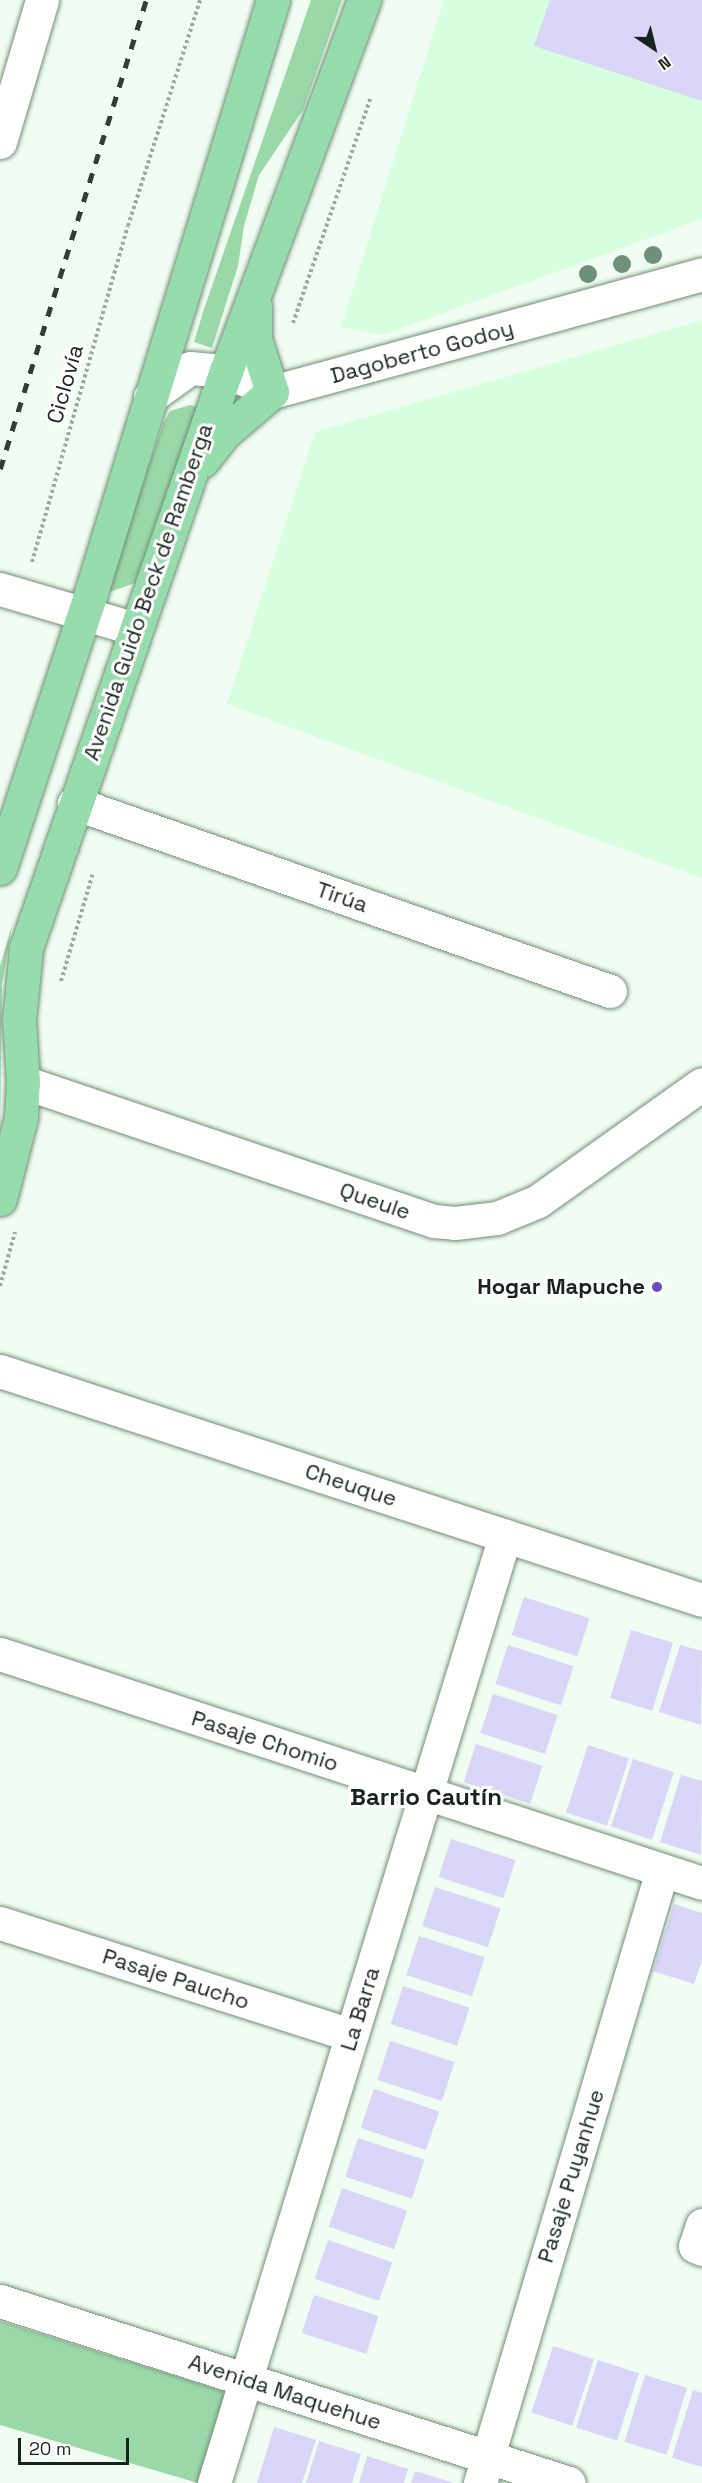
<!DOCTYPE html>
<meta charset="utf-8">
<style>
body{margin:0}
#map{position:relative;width:702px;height:2483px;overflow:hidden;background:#f1fdf3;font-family:"Space Grotesk",sans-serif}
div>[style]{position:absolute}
.built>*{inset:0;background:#d7fedf}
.green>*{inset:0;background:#9bd8a8}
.building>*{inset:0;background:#d9d6f8;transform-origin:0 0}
.path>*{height:4px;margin-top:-2px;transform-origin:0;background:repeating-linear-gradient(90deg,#9da99f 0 3px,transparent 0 6px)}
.roads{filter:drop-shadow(0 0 2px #708d76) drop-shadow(0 0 2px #708d76)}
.street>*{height:33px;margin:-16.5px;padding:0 16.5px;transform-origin:16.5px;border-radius:16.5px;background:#fff}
.secondary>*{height:33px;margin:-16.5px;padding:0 16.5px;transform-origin:16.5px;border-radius:16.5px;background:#fff}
.primary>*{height:33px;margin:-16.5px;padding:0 16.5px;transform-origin:16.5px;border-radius:16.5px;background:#96dcac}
.rail>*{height:4.5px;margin-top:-2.25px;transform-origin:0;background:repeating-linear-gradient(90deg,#323e35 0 10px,transparent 0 20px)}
.trees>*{width:18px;height:18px;margin:-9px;border-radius:50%;background:#6e907a}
.dots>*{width:16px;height:16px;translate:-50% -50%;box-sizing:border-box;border:3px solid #fff;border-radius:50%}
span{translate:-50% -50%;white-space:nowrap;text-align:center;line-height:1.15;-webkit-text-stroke:6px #fff;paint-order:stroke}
.street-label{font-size:22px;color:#18241b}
.poi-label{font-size:22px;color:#18241b;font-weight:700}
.right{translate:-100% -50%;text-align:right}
.neighbourhood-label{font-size:24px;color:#18241b;font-weight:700}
.north{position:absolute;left:624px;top:18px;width:60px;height:60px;-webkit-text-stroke:4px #fff;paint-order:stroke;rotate:145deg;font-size:16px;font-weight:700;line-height:24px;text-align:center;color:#18241b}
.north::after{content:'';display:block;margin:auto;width:21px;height:27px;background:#18241b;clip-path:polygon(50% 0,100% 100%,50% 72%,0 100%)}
.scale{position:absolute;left:18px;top:2438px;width:111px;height:27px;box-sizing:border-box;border:3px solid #18241b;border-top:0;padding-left:8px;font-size:18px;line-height:21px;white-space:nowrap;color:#18241b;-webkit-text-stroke:4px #fff;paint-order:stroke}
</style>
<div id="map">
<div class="built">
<div style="clip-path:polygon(444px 0,702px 0,702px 219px,383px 335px,341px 327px)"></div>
<div style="clip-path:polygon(702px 320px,702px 878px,227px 704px,315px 432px)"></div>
</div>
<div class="green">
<div style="clip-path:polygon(311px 0,342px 0,303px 110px,259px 175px,244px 226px,238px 266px,212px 348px,194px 342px,203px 312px)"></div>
<div style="clip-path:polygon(190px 405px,197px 407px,135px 583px,104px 594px,164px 422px,170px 411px)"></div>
<div style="clip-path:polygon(12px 926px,2px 984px,0 1136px,0 966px)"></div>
<div style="clip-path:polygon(0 2321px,223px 2391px,224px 2403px,198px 2483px,0 2425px)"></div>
</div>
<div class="building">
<div style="clip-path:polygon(550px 0,702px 0,702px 101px,534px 46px)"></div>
<div style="left:524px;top:1597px;width:69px;height:40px;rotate:18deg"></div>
<div style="left:631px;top:1630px;width:44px;height:71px;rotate:17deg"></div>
<div style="left:508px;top:1645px;width:69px;height:41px;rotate:18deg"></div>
<div style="clip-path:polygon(680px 1645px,702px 1651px,701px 1725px,659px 1712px)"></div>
<div style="left:493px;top:1694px;width:68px;height:41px;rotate:18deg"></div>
<div style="left:476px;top:1744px;width:70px;height:40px;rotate:18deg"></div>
<div style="left:588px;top:1745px;width:43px;height:71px;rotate:18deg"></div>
<div style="left:633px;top:1759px;width:43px;height:71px;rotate:18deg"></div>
<div style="clip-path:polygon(681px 1775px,702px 1781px,701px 1855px,660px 1842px)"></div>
<div style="left:451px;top:1839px;width:68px;height:40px;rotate:18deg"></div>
<div style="left:435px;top:1887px;width:69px;height:41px;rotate:18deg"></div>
<div style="clip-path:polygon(674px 1904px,702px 1913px,702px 1960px,694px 1984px,653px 1971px)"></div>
<div style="left:419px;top:1936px;width:69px;height:41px;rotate:18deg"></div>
<div style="left:403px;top:1986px;width:70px;height:40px;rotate:18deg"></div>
<div style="left:390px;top:2041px;width:68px;height:41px;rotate:18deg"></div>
<div style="left:374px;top:2089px;width:69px;height:41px;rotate:19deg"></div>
<div style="left:358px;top:2138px;width:70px;height:41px;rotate:18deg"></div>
<div style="left:342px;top:2188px;width:69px;height:41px;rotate:19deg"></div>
<div style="left:328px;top:2240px;width:68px;height:41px;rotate:19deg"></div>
<div style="left:314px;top:2295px;width:68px;height:40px;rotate:18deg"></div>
<div style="left:553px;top:2346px;width:43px;height:70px;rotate:18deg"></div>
<div style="left:598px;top:2360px;width:43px;height:71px;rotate:18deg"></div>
<div style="left:645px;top:2375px;width:44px;height:70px;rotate:17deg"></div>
<div style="clip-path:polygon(693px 2390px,702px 2393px,702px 2467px,672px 2458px)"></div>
<div style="clip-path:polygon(274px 2427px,316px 2440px,302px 2483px,257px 2483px)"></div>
<div style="clip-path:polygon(319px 2441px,361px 2454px,352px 2483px,306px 2483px)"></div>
<div style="clip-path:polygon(367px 2456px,408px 2469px,404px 2483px,359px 2483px)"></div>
<div style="clip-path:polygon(415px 2471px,451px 2482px,451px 2483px,411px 2483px)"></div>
</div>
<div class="path">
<div style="left:293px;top:323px;width:237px;rotate:-71deg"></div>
<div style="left:32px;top:562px;width:349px;rotate:-74.1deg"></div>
<div style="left:128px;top:226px;width:237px;rotate:-72.3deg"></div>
<div style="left:61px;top:981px;width:113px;rotate:-73.5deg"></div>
<div style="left:0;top:1286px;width:56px;rotate:-74.5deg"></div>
</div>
<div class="roads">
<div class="street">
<div style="left:74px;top:803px;width:568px;rotate:19.33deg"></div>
<div style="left:23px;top:1082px;width:434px;rotate:18.7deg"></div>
<div style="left:434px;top:1221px;width:21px;rotate:5deg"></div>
<div style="left:455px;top:1223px;width:42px;rotate:-6.8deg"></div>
<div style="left:497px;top:1218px;width:44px;rotate:-22.5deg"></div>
<div style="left:538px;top:1201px;width:201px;rotate:-35.5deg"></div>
<div style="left:0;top:1371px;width:738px;rotate:18.07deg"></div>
<div style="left:0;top:1654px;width:738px;rotate:18.07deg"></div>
<div style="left:0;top:1923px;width:368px;rotate:17.7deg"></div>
<div style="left:702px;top:2225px;width:22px;rotate:108deg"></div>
<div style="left:695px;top:2246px;width:8px;rotate:23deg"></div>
<div style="left:0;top:2301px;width:597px;rotate:17.74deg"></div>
<div style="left:214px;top:2483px;width:991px;rotate:-72.92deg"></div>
<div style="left:480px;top:2483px;width:639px;rotate:-73.46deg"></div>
</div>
<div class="secondary">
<div style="left:0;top:142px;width:148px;rotate:-73.5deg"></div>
<div style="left:150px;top:397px;width:49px;rotate:-35.9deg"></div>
<div style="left:190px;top:368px;width:36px;rotate:5deg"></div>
<div style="left:226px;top:371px;width:51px;rotate:24.5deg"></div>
<div style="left:272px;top:392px;width:446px;rotate:-15.3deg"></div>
<div style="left:0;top:589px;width:142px;rotate:16.4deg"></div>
</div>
<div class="primary">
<div style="left:202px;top:461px;width:36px;rotate:-52deg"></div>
<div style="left:224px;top:433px;width:63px;rotate:-40.5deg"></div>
<div style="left:272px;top:392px;width:56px;rotate:-107.8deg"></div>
<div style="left:255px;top:339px;width:33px;rotate:-90deg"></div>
<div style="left:0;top:868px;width:287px;rotate:-71.7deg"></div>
<div style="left:90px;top:596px;width:623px;rotate:-72.93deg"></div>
<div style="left:0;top:1199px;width:85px;rotate:-75.6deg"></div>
<div style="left:21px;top:1117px;width:35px;rotate:-87deg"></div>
<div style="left:23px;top:1082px;width:62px;rotate:-93.7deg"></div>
<div style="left:19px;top:1020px;width:72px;rotate:-84.4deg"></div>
<div style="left:26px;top:948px;width:611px;rotate:-70.88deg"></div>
<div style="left:226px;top:371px;width:396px;rotate:-69.6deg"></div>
</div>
</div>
<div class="rail">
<div style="left:0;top:469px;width:491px;rotate:-72.7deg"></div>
</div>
<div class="trees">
<div style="left:653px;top:255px"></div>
<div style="left:622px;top:264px"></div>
<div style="left:588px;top:274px"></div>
</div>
<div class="dots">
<div style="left:657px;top:1287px;background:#694bc4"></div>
</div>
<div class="street-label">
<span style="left:422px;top:352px;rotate:-15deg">Dagoberto Godoy</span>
<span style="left:65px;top:384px;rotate:-74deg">Ciclovía</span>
<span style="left:148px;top:592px;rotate:-71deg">Avenida Guido Beck de Ramberga</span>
<span style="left:342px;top:897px;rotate:19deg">Tirúa</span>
<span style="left:375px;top:1201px;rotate:19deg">Queule</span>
<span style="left:351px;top:1485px;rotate:18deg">Cheuque</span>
<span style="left:265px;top:1741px;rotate:18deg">Pasaje Chomio</span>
<span style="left:176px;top:1979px;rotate:18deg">Pasaje Paucho</span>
<span style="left:360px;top:2009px;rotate:-73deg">La Barra</span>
<span style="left:571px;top:2176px;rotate:-73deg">Pasaje Puyanhue</span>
<span style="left:285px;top:2392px;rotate:18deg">Avenida Maquehue</span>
</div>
<div class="poi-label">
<span class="right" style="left:645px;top:1287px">Hogar Mapuche</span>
</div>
<div class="neighbourhood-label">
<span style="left:426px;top:1797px">Barrio Cautín</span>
</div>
<div class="north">N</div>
<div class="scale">20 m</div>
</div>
